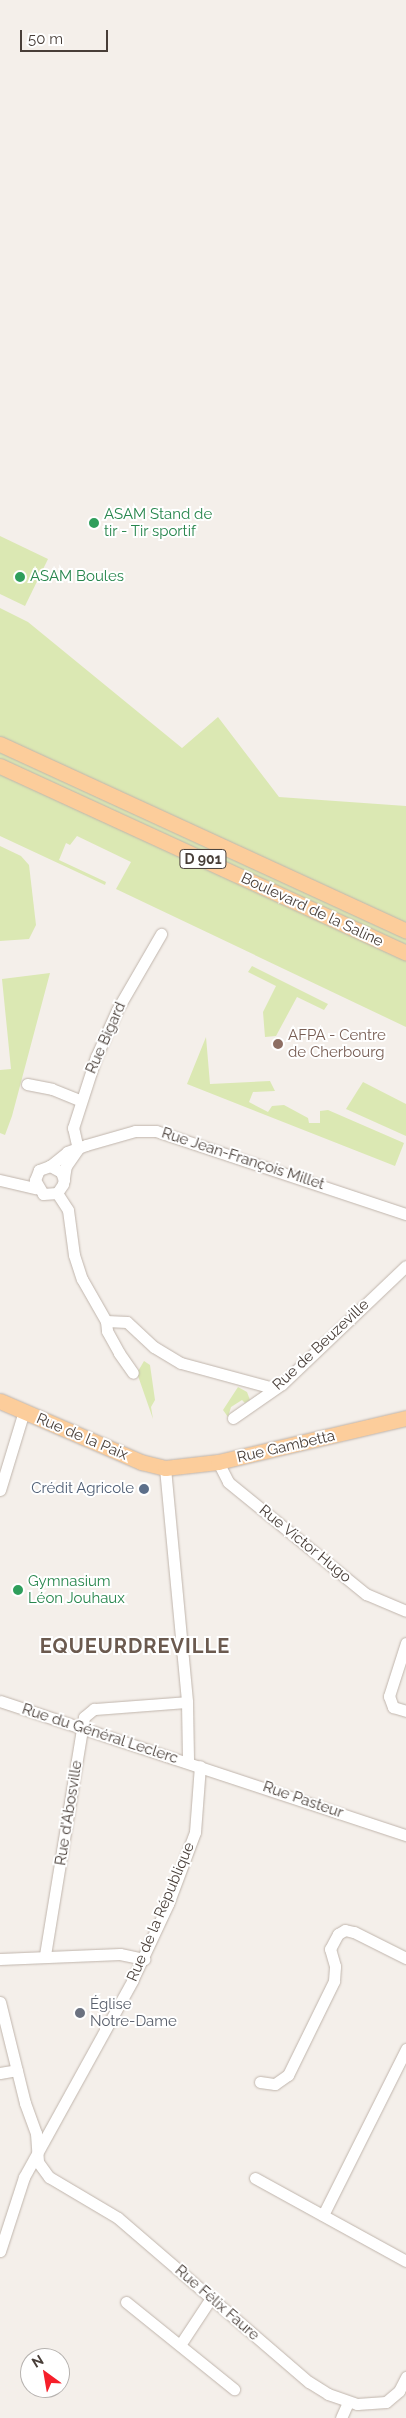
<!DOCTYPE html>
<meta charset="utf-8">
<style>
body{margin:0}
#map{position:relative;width:406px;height:2418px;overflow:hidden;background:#f4efea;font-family:Raleway,sans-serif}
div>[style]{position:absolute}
.green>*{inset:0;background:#dbe8b3}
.roads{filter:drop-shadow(0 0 1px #c0b5ac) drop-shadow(0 0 1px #c0b5ac)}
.minor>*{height:11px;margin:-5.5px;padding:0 5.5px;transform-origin:5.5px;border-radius:5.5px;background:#fff}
.major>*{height:15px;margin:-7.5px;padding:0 7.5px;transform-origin:7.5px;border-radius:7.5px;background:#fccd9b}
.dots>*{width:14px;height:14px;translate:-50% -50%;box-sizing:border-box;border:2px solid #fff;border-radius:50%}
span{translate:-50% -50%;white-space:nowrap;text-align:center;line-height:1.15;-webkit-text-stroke:4px #fff;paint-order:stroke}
.shield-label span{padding:1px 4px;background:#fff;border:1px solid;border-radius:4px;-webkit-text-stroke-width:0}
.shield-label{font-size:14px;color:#483e38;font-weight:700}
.leisure-label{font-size:15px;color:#27864d}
.left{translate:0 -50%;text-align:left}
.street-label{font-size:15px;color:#483e38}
.education-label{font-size:15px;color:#785e54}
.service-label{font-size:15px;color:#4e5e75}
.right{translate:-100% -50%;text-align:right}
.worship-label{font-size:15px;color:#5b616d}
.district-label{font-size:20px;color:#6b5a4f;font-weight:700;letter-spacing:1px}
.north{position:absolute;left:20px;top:2348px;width:50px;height:50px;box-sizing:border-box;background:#fff;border:1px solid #b6b2af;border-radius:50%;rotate:328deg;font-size:14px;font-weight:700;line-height:20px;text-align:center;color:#483e38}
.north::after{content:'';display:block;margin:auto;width:18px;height:22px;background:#f61f2a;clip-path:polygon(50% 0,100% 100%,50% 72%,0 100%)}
.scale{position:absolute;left:20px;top:30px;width:88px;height:22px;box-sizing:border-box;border:2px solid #483e38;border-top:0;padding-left:6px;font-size:15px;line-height:18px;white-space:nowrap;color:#483e38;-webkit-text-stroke:4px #fff;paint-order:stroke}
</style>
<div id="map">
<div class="green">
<div style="clip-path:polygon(0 536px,48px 559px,25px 606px,0 594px)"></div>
<div style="clip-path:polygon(0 608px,28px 622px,182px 748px,218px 717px,279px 797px,406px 806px,406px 1027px,116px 889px,131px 862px,77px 836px,70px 845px,66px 843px,59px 860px,106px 882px,105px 885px,0 836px)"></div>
<div style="clip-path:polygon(0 846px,21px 856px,29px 865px,36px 925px,29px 939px,0 941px)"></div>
<div style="clip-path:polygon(252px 966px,328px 1004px,324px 1010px,297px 997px,276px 1036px,265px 1037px,263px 1012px,276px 986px,248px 972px)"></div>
<div style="clip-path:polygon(50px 973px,12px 1116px,5px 1135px,0 1133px,0 1070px,11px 1069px,2px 979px)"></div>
<div style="clip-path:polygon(206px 1037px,210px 1084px,270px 1081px,275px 1091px,253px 1092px,249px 1102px,268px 1112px,272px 1106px,284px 1105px,308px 1118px,309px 1123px,320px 1123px,320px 1111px,328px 1110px,404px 1143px,395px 1166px,187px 1084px)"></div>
<div style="clip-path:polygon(363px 1082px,406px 1104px,406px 1136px,346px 1109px)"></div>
<div style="clip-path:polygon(144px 1361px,150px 1365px,155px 1400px,151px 1407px,153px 1419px,137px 1373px)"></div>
<div style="clip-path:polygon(238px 1387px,247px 1392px,250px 1400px,245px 1403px,242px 1400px,231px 1407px,228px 1417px,223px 1410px)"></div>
</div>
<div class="roads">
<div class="minor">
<div style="left:27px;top:1084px;width:25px;rotate:11deg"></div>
<div style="left:52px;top:1089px;width:29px;rotate:22deg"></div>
<div style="left:78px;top:1149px;width:22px;rotate:-103deg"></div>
<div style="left:73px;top:1128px;width:75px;rotate:-72.1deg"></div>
<div style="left:96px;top:1057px;width:51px;rotate:-65.9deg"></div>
<div style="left:117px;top:1010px;width:88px;rotate:-59.9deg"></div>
<div style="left:50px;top:1166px;width:22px;rotate:-39deg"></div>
<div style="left:67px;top:1152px;width:20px;rotate:-20deg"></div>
<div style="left:86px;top:1145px;width:51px;rotate:-15.9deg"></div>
<div style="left:135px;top:1131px;width:21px"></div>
<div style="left:156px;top:1131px;width:263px;rotate:18.4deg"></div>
<div style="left:0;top:1180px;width:37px;rotate:13deg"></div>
<div style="left:64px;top:1180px;width:9px;rotate:-111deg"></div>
<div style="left:61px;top:1172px;width:13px;rotate:-151deg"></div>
<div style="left:50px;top:1166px;width:12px;rotate:160deg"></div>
<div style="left:39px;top:1170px;width:11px;rotate:112deg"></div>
<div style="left:35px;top:1180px;width:16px;rotate:60deg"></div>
<div style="left:43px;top:1194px;width:14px;rotate:-4deg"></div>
<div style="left:57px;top:1193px;width:11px;rotate:-56deg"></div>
<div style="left:63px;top:1184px;width:18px;rotate:-81deg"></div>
<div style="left:66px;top:1166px;width:19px;rotate:-55deg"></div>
<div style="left:57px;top:1193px;width:20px;rotate:57deg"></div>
<div style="left:68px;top:1210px;width:45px;rotate:82.4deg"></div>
<div style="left:74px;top:1255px;width:25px;rotate:72deg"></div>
<div style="left:82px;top:1279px;width:48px;rotate:60.3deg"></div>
<div style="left:106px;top:1321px;width:10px;rotate:84deg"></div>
<div style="left:107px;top:1331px;width:25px;rotate:61deg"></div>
<div style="left:119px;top:1353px;width:24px;rotate:55deg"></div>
<div style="left:106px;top:1321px;width:21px;rotate:3deg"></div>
<div style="left:127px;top:1322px;width:37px;rotate:43deg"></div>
<div style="left:154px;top:1347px;width:31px;rotate:31deg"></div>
<div style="left:181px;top:1363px;width:95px;rotate:15.2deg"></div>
<div style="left:233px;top:1418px;width:60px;rotate:-34.8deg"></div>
<div style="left:282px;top:1384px;width:171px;rotate:-43.6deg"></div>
<div style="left:218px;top:1462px;width:22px;rotate:63deg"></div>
<div style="left:228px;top:1482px;width:178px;rotate:39.1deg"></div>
<div style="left:366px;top:1594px;width:43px;rotate:23deg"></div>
<div style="left:165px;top:1468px;width:235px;rotate:84.6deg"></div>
<div style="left:187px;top:1702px;width:60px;rotate:89deg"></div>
<div style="left:0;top:1490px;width:83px;rotate:-73.1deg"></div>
<div style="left:406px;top:1643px;width:56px;rotate:107.8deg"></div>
<div style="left:389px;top:1696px;width:12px;rotate:70deg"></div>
<div style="left:393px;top:1707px;width:14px;rotate:17deg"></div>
<div style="left:0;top:1701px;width:428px;rotate:18.3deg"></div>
<div style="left:45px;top:1955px;width:241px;rotate:-80.7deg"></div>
<div style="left:84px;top:1717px;width:13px;rotate:-39deg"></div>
<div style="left:94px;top:1709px;width:93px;rotate:-4.3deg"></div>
<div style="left:0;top:1959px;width:120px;rotate:-2.4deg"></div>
<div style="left:120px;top:1954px;width:25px;rotate:12deg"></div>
<div style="left:0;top:2002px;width:104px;rotate:76.1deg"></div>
<div style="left:25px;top:2103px;width:32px;rotate:70deg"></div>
<div style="left:36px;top:2133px;width:29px;rotate:86deg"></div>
<div style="left:38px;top:2162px;width:19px;rotate:54deg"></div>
<div style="left:49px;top:2177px;width:80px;rotate:30.7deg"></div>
<div style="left:118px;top:2218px;width:252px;rotate:40.7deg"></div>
<div style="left:309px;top:2382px;width:22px;rotate:32deg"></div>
<div style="left:328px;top:2394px;width:31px;rotate:19deg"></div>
<div style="left:357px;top:2404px;width:29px;rotate:-4deg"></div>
<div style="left:386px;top:2402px;width:17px;rotate:-40deg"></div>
<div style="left:399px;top:2391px;width:16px;rotate:-63deg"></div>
<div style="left:0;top:2073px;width:17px;rotate:-10deg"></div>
<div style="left:260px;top:2082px;width:15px;rotate:8deg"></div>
<div style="left:275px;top:2084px;width:16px;rotate:-35deg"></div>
<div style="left:288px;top:2075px;width:105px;rotate:-63.9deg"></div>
<div style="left:334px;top:1981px;width:15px;rotate:-86deg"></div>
<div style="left:335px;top:1966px;width:18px;rotate:-106deg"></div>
<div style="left:330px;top:1949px;width:17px;rotate:-62deg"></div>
<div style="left:338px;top:1934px;width:8px;rotate:-30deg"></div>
<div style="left:345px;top:1930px;width:9px;rotate:13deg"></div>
<div style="left:354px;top:1932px;width:58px;rotate:26.6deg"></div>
<div style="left:255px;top:2178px;width:172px;rotate:28.8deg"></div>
<div style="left:323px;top:2215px;width:186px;rotate:-63.4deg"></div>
<div style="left:0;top:2251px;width:78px;rotate:-72deg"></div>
<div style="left:24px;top:2177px;width:224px;rotate:-61.1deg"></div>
<div style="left:132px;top:1981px;width:85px;rotate:-64.9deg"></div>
<div style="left:168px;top:1904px;width:77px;rotate:-69.4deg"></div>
<div style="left:195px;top:1832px;width:66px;rotate:-85.7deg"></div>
<div style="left:126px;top:2302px;width:139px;rotate:38.9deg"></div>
<div style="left:180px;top:2345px;width:56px;rotate:-56.6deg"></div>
<div style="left:341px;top:2418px;width:17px;rotate:-66deg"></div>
</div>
<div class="major">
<div style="left:0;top:744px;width:447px;rotate:24.7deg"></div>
<div style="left:0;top:766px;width:447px;rotate:24.7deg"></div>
<div style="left:0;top:1401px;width:154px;rotate:23.4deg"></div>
<div style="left:141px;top:1462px;width:25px;rotate:14deg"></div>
<div style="left:165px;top:1468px;width:53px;rotate:-6.5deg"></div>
<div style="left:218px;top:1462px;width:193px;rotate:-13.2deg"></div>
</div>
</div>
<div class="dots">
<div style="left:94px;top:523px;background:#2e9e5b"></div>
<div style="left:20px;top:577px;background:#2e9e5b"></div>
<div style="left:278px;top:1044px;background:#8d6e63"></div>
<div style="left:144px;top:1489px;background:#5c6f8a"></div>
<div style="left:18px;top:1590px;background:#2e9e5b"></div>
<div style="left:80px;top:2013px;background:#6b7280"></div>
</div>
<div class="shield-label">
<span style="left:203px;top:859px">D 901</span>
</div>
<div class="leisure-label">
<span class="left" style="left:104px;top:523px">ASAM Stand de<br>tir - Tir sportif</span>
<span class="left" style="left:30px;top:577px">ASAM Boules</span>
<span class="left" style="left:28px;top:1590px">Gymnasium<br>Léon Jouhaux</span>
</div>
<div class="street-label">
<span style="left:312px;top:910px;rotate:25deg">Boulevard de la Saline</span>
<span style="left:106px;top:1038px;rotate:-66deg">Rue Bigard</span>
<span style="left:243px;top:1159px;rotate:18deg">Rue Jean-François Millet</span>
<span style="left:321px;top:1345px;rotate:-43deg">Rue de Beuzeville</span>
<span style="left:82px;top:1437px;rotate:23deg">Rue de la Paix</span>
<span style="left:286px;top:1447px;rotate:-13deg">Rue Gambetta</span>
<span style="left:305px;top:1544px;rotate:39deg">Rue Victor Hugo</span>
<span style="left:100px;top:1734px;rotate:18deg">Rue du Général Leclerc</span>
<span style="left:303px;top:1800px;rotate:19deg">Rue Pasteur</span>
<span style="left:69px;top:1813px;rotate:-81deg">Rue d'Abosville</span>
<span style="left:161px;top:1912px;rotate:-67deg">Rue de la République</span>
<span style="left:217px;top:2303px;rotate:41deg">Rue Félix Faure</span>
</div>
<div class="education-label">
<span class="left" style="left:288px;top:1044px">AFPA - Centre<br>de Cherbourg</span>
</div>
<div class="service-label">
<span class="right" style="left:134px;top:1489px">Crédit Agricole</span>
</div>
<div class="worship-label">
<span class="left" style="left:90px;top:2013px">Église<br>Notre-Dame</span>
</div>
<div class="district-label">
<span style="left:135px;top:1646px">EQUEURDREVILLE</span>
</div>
<div class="north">N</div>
<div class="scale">50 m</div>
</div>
